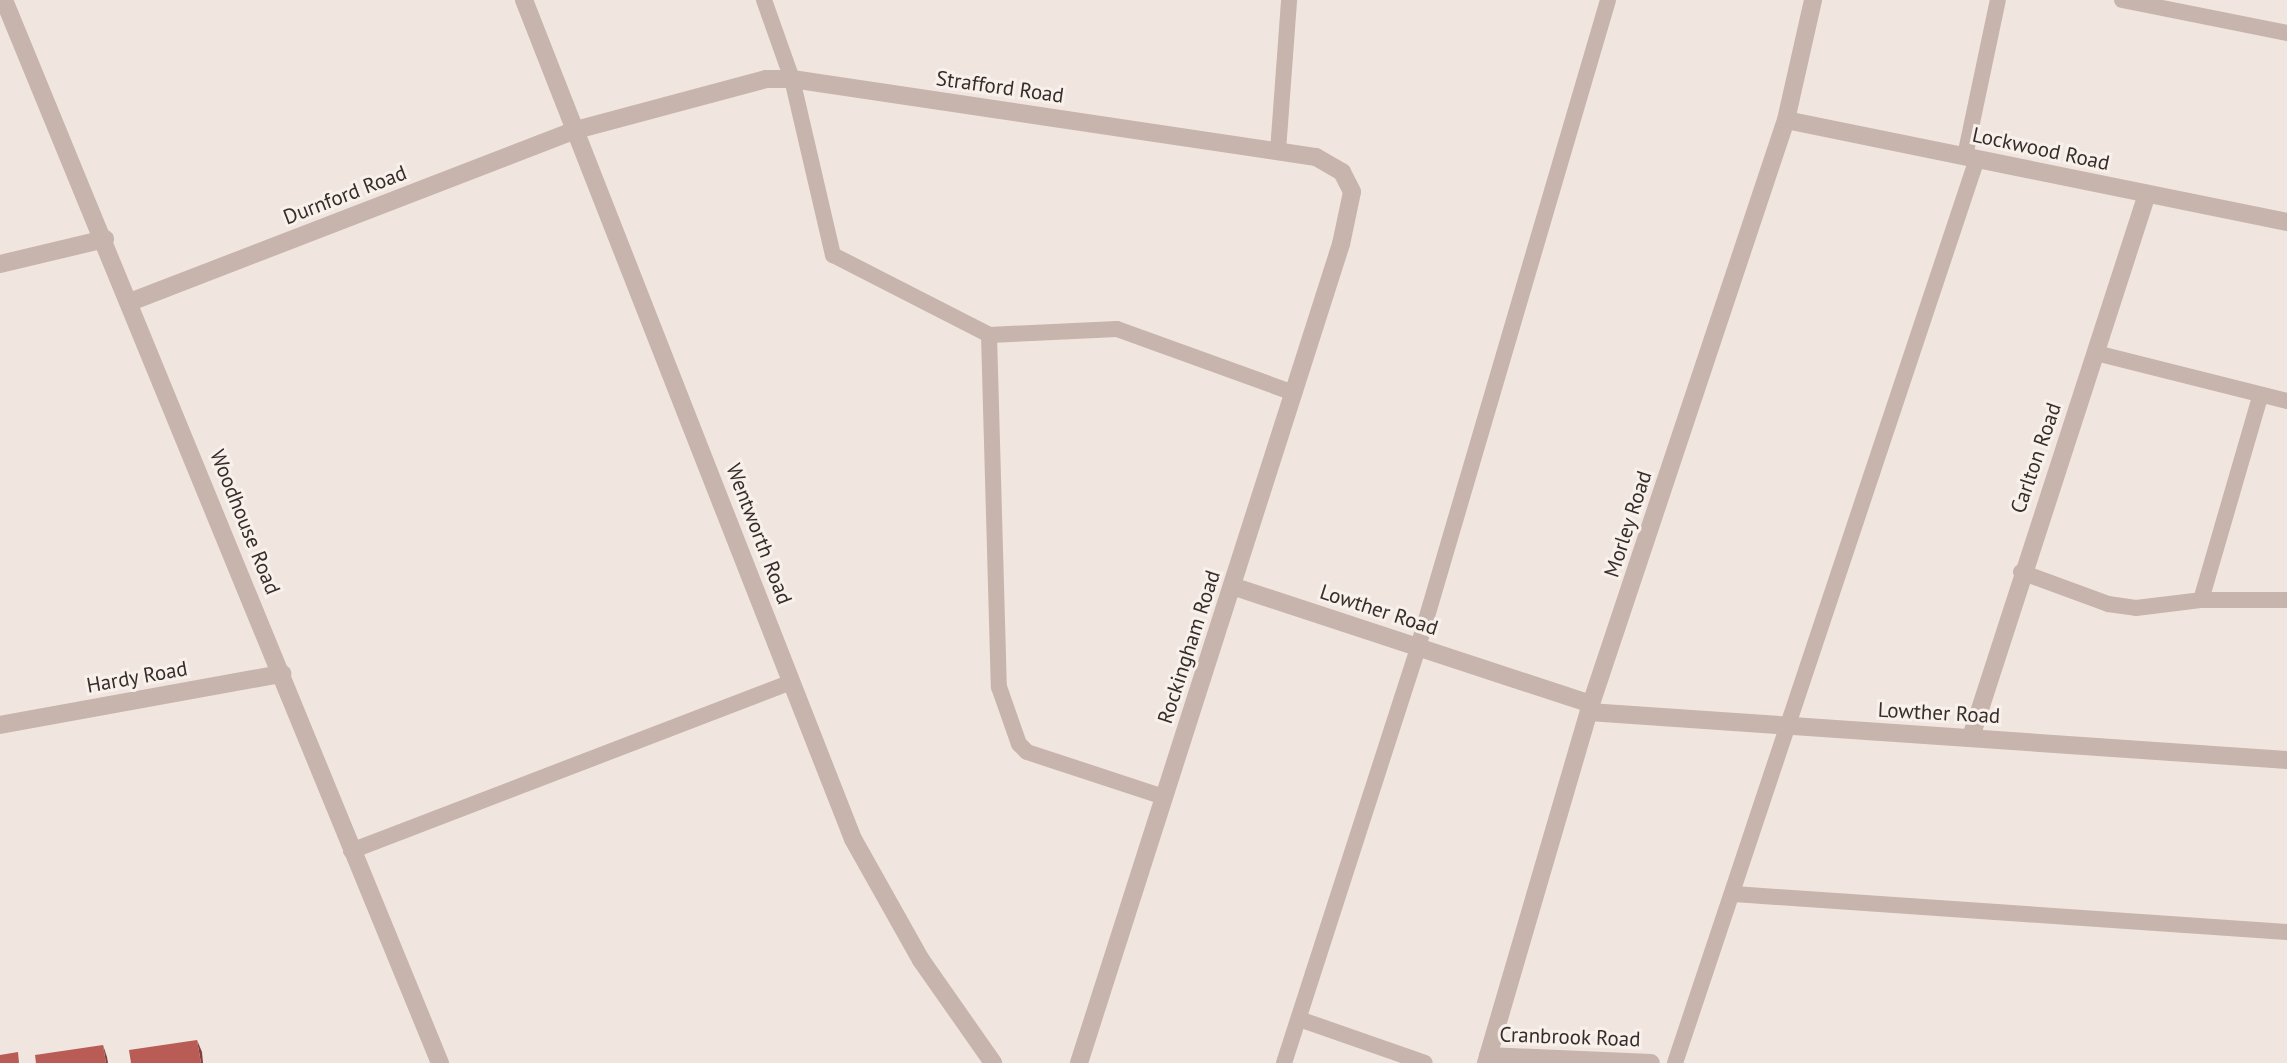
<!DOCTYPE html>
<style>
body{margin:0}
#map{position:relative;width:2287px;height:1063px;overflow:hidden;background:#f0e5df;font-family:"PT Sans",sans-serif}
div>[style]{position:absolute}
.lane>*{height:16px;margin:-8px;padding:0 8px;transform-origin:8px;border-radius:8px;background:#c7b4ac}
.street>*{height:18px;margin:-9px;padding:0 9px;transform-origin:9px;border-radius:9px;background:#c7b4ac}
.shaded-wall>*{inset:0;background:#81403c}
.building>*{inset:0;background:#b85c55}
span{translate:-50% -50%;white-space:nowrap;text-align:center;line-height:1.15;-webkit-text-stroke:6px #f8f0eb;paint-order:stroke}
.street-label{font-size:21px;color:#362c2a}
</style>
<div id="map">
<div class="lane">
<div style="left:764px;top:0;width:84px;rotate:70.5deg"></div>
<div style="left:792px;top:79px;width:181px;rotate:76.9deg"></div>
<div style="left:833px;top:255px;width:175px;rotate:27.1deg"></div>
<div style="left:989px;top:335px;width:128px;rotate:-2.7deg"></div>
<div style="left:1117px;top:329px;width:188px;rotate:19.9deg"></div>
<div style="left:2122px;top:0;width:168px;rotate:11.3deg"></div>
<div style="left:1278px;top:151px;width:151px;rotate:-85.8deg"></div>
<div style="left:1965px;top:156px;width:159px;rotate:-78.1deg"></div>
<div style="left:989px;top:335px;width:352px;rotate:88.4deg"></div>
<div style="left:999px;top:687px;width:60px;rotate:70.7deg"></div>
<div style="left:1019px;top:744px;width:11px;rotate:45deg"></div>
<div style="left:1027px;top:752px;width:144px;rotate:18.2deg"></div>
<div style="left:2096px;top:353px;width:197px;rotate:14.1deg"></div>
<div style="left:2021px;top:572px;width:93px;rotate:20.2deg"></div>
<div style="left:2108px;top:604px;width:28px;rotate:8deg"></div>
<div style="left:2136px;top:608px;width:65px;rotate:-7deg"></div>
<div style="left:2201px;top:600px;width:86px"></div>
<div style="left:2201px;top:600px;width:211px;rotate:-73.8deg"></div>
<div style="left:351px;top:851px;width:472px;rotate:-21deg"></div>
<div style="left:1734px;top:894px;width:554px;rotate:3.93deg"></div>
<div style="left:1299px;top:1019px;width:133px;rotate:19.2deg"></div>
<div style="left:1284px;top:1063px;width:437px;rotate:-72.1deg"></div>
<div style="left:1418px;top:647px;width:674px;rotate:-73.63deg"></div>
<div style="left:1675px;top:1063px;width:953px;rotate:-71.53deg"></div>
</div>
<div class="street">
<div style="left:4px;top:0;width:1149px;rotate:67.7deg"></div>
<div style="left:524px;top:0;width:901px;rotate:68.59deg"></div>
<div style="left:853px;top:839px;width:139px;rotate:60.7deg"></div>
<div style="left:921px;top:960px;width:126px;rotate:55deg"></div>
<div style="left:1786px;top:120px;width:511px;rotate:11.51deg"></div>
<div style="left:0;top:264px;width:108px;rotate:-13.4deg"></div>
<div style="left:130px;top:302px;width:478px;rotate:-21.1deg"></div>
<div style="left:576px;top:130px;width:197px;rotate:-15deg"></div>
<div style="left:766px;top:79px;width:26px"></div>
<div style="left:792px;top:79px;width:530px;rotate:8.47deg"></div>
<div style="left:1316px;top:157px;width:30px;rotate:30deg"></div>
<div style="left:1342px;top:172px;width:22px;rotate:63deg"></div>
<div style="left:1352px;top:192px;width:53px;rotate:101.9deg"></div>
<div style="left:1341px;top:244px;width:860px;rotate:107.74deg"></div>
<div style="left:1232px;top:586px;width:378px;rotate:18.2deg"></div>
<div style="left:1589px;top:712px;width:700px;rotate:3.93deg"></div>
<div style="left:0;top:725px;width:287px;rotate:-10.3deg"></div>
<div style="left:1971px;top:737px;width:571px;rotate:-72.04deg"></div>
<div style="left:1488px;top:1056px;width:163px;rotate:2.5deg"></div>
<div style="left:1486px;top:1063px;width:374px;rotate:-73.7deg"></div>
<div style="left:1591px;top:704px;width:616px;rotate:-71.54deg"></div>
<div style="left:1786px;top:120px;width:123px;rotate:-77.3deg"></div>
</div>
<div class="shaded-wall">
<div style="clip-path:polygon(197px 1040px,202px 1052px,203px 1063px,201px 1063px)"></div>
<div style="clip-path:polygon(103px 1045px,107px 1057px,108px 1063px,106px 1063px)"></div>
</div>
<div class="building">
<div style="clip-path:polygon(197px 1040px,201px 1063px,131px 1063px,129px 1050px)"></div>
<div style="clip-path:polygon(103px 1045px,106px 1063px,36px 1063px,35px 1055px)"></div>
<div style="clip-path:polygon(18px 1052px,19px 1063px,0 1063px,0 1055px)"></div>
</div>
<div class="street-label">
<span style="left:1000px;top:87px;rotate:8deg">Strafford Road</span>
<span style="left:2041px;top:149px;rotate:12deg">Lockwood Road</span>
<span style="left:345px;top:195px;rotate:-21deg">Durnford Road</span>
<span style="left:2036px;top:458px;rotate:-71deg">Carlton Road</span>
<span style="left:245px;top:522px;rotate:68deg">Woodhouse Road</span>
<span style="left:1628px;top:524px;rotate:-72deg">Morley Road</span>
<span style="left:759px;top:534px;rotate:69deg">Wentworth Road</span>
<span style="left:1379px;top:610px;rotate:18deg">Lowther Road</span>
<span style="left:1189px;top:647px;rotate:-72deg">Rockingham Road</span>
<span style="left:137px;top:677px;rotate:-10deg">Hardy Road</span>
<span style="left:1939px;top:713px;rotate:3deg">Lowther Road</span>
<span style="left:1570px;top:1037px;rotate:2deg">Cranbrook Road</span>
</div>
</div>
